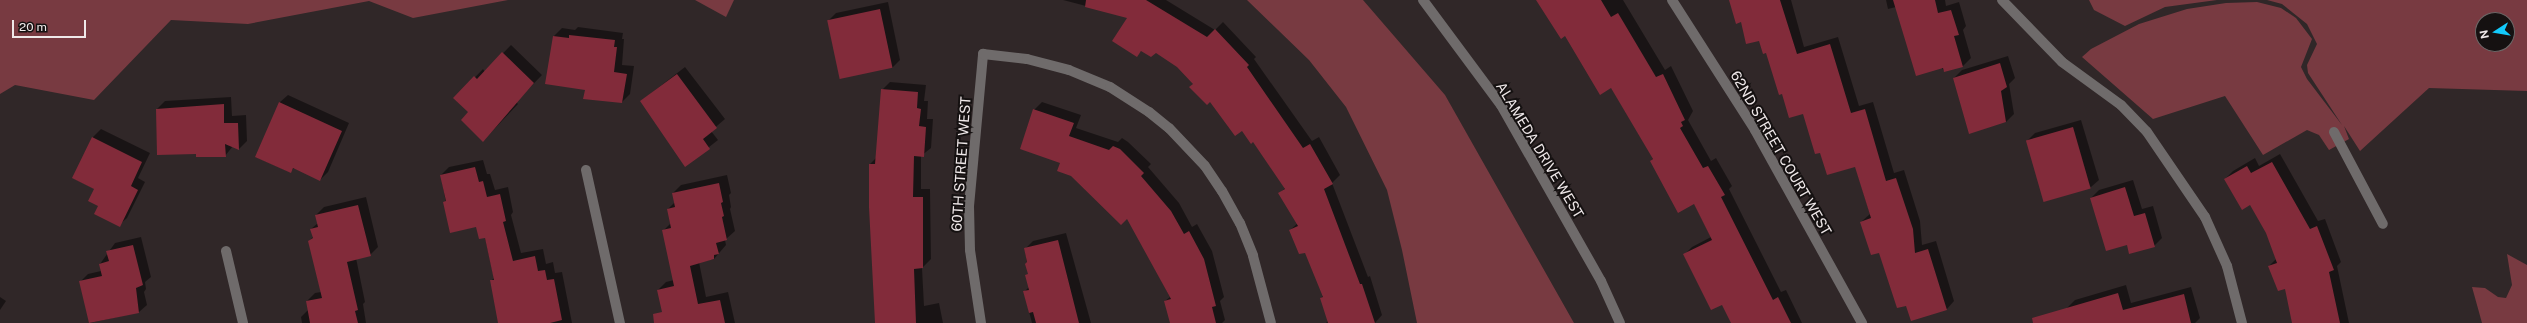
<!DOCTYPE html>
<style>
body{margin:0}
#map{position:relative;width:2527px;height:323px;overflow:hidden;background:#302728;font-family:"Public Sans",sans-serif}
div>[style]{position:absolute}
.green>*{inset:0;background:#783a41}
.shadow>*{inset:0;background:#0007}
.building>*{inset:0;background:#822b3a;transform-origin:0 0}
.minor>*{height:10px;margin:-5px;padding:0 5px;transform-origin:5px;border-radius:5px;background:#6f6b6b}
span{translate:-50% -50%;white-space:nowrap;text-align:center;line-height:1.15;-webkit-text-stroke:4px #151111;paint-order:stroke}
.street-label{font-size:14px;color:#efe8e9}
.north{position:absolute;left:2475px;top:12px;width:40px;height:40px;box-sizing:border-box;background:#151111;border:1px solid #6c6767;border-radius:50%;rotate:258deg;font-size:11px;font-weight:700;line-height:16px;text-align:center;color:#efe8e9}
.north::after{content:'';display:block;margin:auto;width:14px;height:18px;background:#13cafb;clip-path:polygon(50% 0,100% 100%,50% 72%,0 100%)}
.scale{position:absolute;left:12px;top:20px;width:74px;height:18px;box-sizing:border-box;border:2px solid #efe8e9;border-top:0;padding-left:5px;font-size:12px;line-height:14px;white-space:nowrap;color:#efe8e9;-webkit-text-stroke:3px #151111;paint-order:stroke}
</style>
<div id="map">
<div class="green">
<div style="clip-path:polygon(0 0,508px 0,413px 18px,369px 1px,248px 24px,171px 20px,94px 100px,15px 85px,0 94px)"></div>
<div style="clip-path:polygon(695px 0,734px 0,726px 17px)"></div>
<div style="clip-path:polygon(1247px 0,1363px 0,1445px 95px,1574px 323px,1417px 323px,1402px 250px,1387px 190px,1346px 107px,1309px 60px)"></div>
<div style="clip-path:polygon(2089px 0,2217px 0,2165px 7px,2125px 26px,2094px 10px)"></div>
<div style="clip-path:polygon(evenodd,2267px 0,2527px 0,2527px 91px,2429px 88px,2360px 151px,2344px 126px,2349px 139px,2329px 150px,2319px 135px,2307px 130px,2263px 155px,2225px 96px,2153px 119px,2082px 57px,2091px 49px,2139px 24px,2187px 9px,2226px 3px,2257px 2px,2281px 8px,2296px 18px,2312px 39px,2301px 67px,2307px 79px,2342px 125px,2308px 73px,2307px 65px,2317px 44px,2307px 24px,2282px 4px,2267px 0,2483px 20px,2507px 20px,2507px 44px,2483px 44px,2483px 20px)"></div>
<div style="clip-path:polygon(2507px 254px,2527px 265px,2527px 323px,2482px 323px,2472px 287px,2485px 288px,2498px 297px,2506px 298px,2512px 285px)"></div>
</div>
<div class="shadow">
<div style="clip-path:polygon(1063px 0,1166px 0,1215px 30px,1223px 22px,1256px 57px,1254px 59px,1312px 141px,1319px 137px,1340px 175px,1332px 183px,1368px 277px,1370px 276px,1382px 315px,1375px 323px,1326px 323px,1328px 321px,1321px 298px,1324px 295px,1305px 252px,1290px 230px,1298px 223px,1280px 193px,1285px 188px,1253px 141px,1178px 66px,1156px 52px,1142px 50px,1137px 55px,1128px 17px)"></div>
<div style="clip-path:polygon(1537px 0,1623px 0,1665px 70px,1671px 66px,1693px 111px,1688px 120px,1711px 161px,1716px 158px,1732px 186px,1729px 189px,1781px 292px,1786px 290px,1802px 323px,1732px 323px,1722px 303px,1684px 255px,1692px 247px,1711px 237px,1694px 203px,1651px 161px,1653px 158px,1611px 87px)"></div>
<div style="clip-path:polygon(1730px 0,1791px 0,1804px 47px,1838px 37px,1859px 106px,1873px 102px,1894px 173px,1904px 170px,1920px 221px,1922px 245px,1936px 241px,1954px 301px,1947px 309px,1907px 304px,1880px 251px,1861px 222px,1870px 214px,1855px 165px,1821px 151px,1804px 112px,1759px 39px,1742px 21px)"></div>
<div style="clip-path:polygon(1886px 0,1945px 0,1946px 6px,1959px 2px,1966px 26px,1963px 30px,1971px 58px,1963px 66px,1944px 71px,1896px 7px,1888px 9px)"></div>
<div style="clip-path:polygon(888px 2px,900px 60px,892px 68px,828px 21px,836px 13px)"></div>
<div style="clip-path:polygon(578px 27px,623px 33px,622px 39px,624px 39px,622px 65px,634px 66px,630px 94px,622px 102px,586px 89px,546px 83px,554px 36px,562px 28px,575px 30px)"></div>
<div style="clip-path:polygon(511px 45px,542px 75px,516px 102px,518px 104px,483px 141px,470px 112px,455px 98px,483px 69px,485px 72px)"></div>
<div style="clip-path:polygon(2008px 56px,2015px 78px,2009px 84px,2014px 114px,2006px 122px,1954px 78px,1962px 70px)"></div>
<div style="clip-path:polygon(685px 67px,725px 119px,711px 131px,718px 140px,685px 166px,641px 101px)"></div>
<div style="clip-path:polygon(890px 82px,926px 85px,924px 101px,928px 101px,927px 119px,933px 119px,931px 148px,921px 156px,921px 189px,930px 189px,931px 259px,922px 268px,924px 306px,939px 303px,943px 323px,880px 323px,870px 164px,877px 157px,882px 90px)"></div>
<div style="clip-path:polygon(288px 95px,349px 123px,328px 172px,320px 180px,294px 168px,290px 172px,256px 157px,280px 102px)"></div>
<div style="clip-path:polygon(231px 97px,232px 116px,246px 115px,247px 141px,239px 149px,233px 146px,225px 156px,197px 153px,157px 109px,165px 101px)"></div>
<div style="clip-path:polygon(1042px 102px,1081px 115px,1076px 128px,1118px 142px,1122px 138px,1128px 142px,1151px 164px,1148px 167px,1179px 203px,1192px 227px,1197px 224px,1212px 251px,1224px 297px,1220px 301px,1225px 320px,1222px 323px,1171px 323px,1165px 301px,1170px 297px,1128px 217px,1061px 163px,1034px 110px)"></div>
<div style="clip-path:polygon(2081px 120px,2099px 180px,2091px 187px,2027px 141px,2035px 133px)"></div>
<div style="clip-path:polygon(101px 129px,150px 153px,138px 178px,145px 182px,127px 218px,119px 225px,100px 206px,95px 189px,73px 178px,93px 137px)"></div>
<div style="clip-path:polygon(2280px 154px,2318px 221px,2325px 219px,2341px 262px,2337px 266px,2349px 323px,2293px 323px,2286px 287px,2269px 266px,2276px 259px,2267px 233px,2250px 204px,2225px 179px,2233px 171px,2255px 158px,2259px 166px)"></div>
<div style="clip-path:polygon(483px 160px,487px 174px,490px 174px,495px 190px,508px 187px,513px 212px,511px 215px,521px 253px,543px 249px,546px 264px,553px 262px,555px 273px,562px 272px,572px 323px,508px 323px,491px 281px,494px 278px,485px 237px,477px 226px,451px 232px,441px 175px,449px 167px)"></div>
<div style="clip-path:polygon(727px 175px,731px 193px,729px 195px,731px 207px,730px 209px,735px 231px,725px 240px,726px 245px,714px 259px,699px 262px,706px 297px,728px 292px,735px 323px,665px 323px,658px 290px,666px 282px,674px 280px,664px 230px,671px 223px,668px 209px,675px 202px,673px 193px,681px 185px)"></div>
<div style="clip-path:polygon(2133px 180px,2142px 209px,2153px 206px,2162px 238px,2154px 246px,2128px 243px,2091px 198px,2099px 190px)"></div>
<div style="clip-path:polygon(366px 197px,378px 247px,370px 255px,356px 258px,365px 302px,363px 304px,366px 323px,302px 323px,301px 317px,308px 310px,307px 301px,315px 293px,321px 292px,309px 241px,313px 237px,311px 229px,318px 223px,316px 215px,324px 207px)"></div>
<div style="clip-path:polygon(1066px 233px,1091px 323px,1032px 323px,1024px 292px,1030px 286px,1025px 249px,1033px 241px)"></div>
<div style="clip-path:polygon(141px 237px,151px 277px,145px 282px,146px 289px,144px 292px,147px 305px,139px 312px,90px 323px,80px 282px,88px 274px,101px 271px,100px 264px,115px 243px)"></div>
<div style="clip-path:polygon(2126px 285px,2131px 303px,2191px 287px,2200px 318px,2195px 323px,2061px 323px,2067px 308px,2075px 300px)"></div>
<div style="clip-path:polygon(0 297px,6px 301px,0 310px)"></div>
</div>
<div class="building">
<div style="clip-path:polygon(1086px 0,1146px 0,1207px 37px,1215px 29px,1249px 65px,1247px 67px,1303px 148px,1310px 144px,1333px 184px,1324px 189px,1360px 284px,1362px 284px,1375px 323px,1328px 323px,1320px 298px,1323px 297px,1305px 253px,1299px 254px,1289px 230px,1298px 226px,1278px 193px,1285px 189px,1253px 142px,1251px 144px,1242px 131px,1235px 136px,1210px 102px,1207px 105px,1189px 87px,1193px 84px,1177px 67px,1156px 53px,1151px 57px,1141px 51px,1137px 57px,1112px 41px,1127px 18px,1085px 7px)"></div>
<div style="clip-path:polygon(1536px 0,1601px 0,1611px 17px,1618px 13px,1656px 77px,1663px 74px,1685px 120px,1681px 122px,1683px 126px,1680px 128px,1703px 168px,1708px 166px,1725px 195px,1721px 197px,1773px 300px,1778px 297px,1791px 323px,1731px 323px,1722px 305px,1711px 310px,1683px 254px,1712px 240px,1694px 204px,1678px 213px,1650px 161px,1653px 159px,1611px 88px,1600px 95px,1565px 36px,1561px 39px)"></div>
<div style="clip-path:polygon(1729px 0,1780px 0,1797px 54px,1830px 44px,1851px 113px,1865px 109px,1886px 181px,1896px 178px,1913px 229px,1915px 253px,1928px 249px,1947px 310px,1911px 321px,1906px 306px,1897px 308px,1879px 253px,1871px 255px,1860px 222px,1871px 218px,1855px 167px,1827px 175px,1820px 153px,1815px 154px,1803px 114px,1789px 118px,1782px 94px,1779px 95px,1766px 53px,1763px 54px,1759px 41px,1746px 44px,1741px 22px,1736px 24px)"></div>
<div style="clip-path:polygon(1893px 0,1935px 0,1938px 13px,1951px 10px,1959px 35px,1954px 36px,1963px 67px,1944px 72px,1943px 68px,1916px 76px)"></div>
<div style="left:880px;top:9px;width:60px;height:54px;rotate:78deg"></div>
<div style="clip-path:polygon(569px 35px,615px 40px,614px 47px,617px 47px,614px 72px,627px 74px,622px 103px,583px 99px,585px 90px,545px 84px,553px 36px,569px 38px)"></div>
<div style="clip-path:polygon(502px 52px,534px 83px,483px 142px,461px 120px,468px 112px,453px 98px,474px 76px,477px 79px)"></div>
<div style="clip-path:polygon(2000px 63px,2007px 87px,2001px 91px,2006px 122px,1969px 134px,1953px 78px)"></div>
<div style="clip-path:polygon(677px 74px,717px 128px,703px 139px,710px 149px,685px 167px,640px 101px)"></div>
<div style="clip-path:polygon(881px 89px,918px 92px,917px 108px,921px 109px,919px 126px,926px 127px,924px 157px,914px 156px,913px 197px,923px 197px,923px 268px,914px 269px,916px 323px,875px 323px,869px 207px,869px 164px,875px 164px)"></div>
<div style="clip-path:polygon(279px 102px,342px 131px,320px 181px,293px 168px,291px 173px,255px 157px)"></div>
<div style="clip-path:polygon(224px 104px,224px 123px,238px 123px,239px 150px,225px 144px,226px 157px,196px 157px,196px 154px,157px 155px,156px 109px)"></div>
<div style="clip-path:polygon(1033px 109px,1074px 123px,1069px 136px,1109px 150px,1113px 146px,1120px 149px,1144px 173px,1141px 176px,1171px 211px,1184px 234px,1189px 231px,1204px 259px,1216px 306px,1212px 307px,1216px 323px,1170px 323px,1164px 301px,1171px 299px,1127px 219px,1121px 225px,1071px 176px,1057px 171px,1060px 163px,1020px 149px)"></div>
<div style="left:2073px;top:127px;width:64px;height:49px;rotate:74deg"></div>
<div style="clip-path:polygon(92px 137px,142px 162px,131px 186px,138px 190px,120px 227px,94px 214px,98px 206px,88px 201px,94px 189px,72px 178px)"></div>
<div style="clip-path:polygon(2272px 162px,2310px 229px,2317px 226px,2334px 270px,2329px 272px,2340px 323px,2292px 323px,2285px 289px,2278px 291px,2268px 266px,2277px 263px,2266px 233px,2250px 205px,2242px 210px,2224px 179px,2247px 166px,2251px 173px)"></div>
<div style="clip-path:polygon(475px 167px,479px 182px,483px 181px,487px 197px,500px 194px,506px 221px,503px 222px,513px 261px,535px 256px,538px 271px,545px 270px,547px 280px,554px 279px,562px 320px,550px 323px,498px 323px,490px 280px,494px 280px,485px 238px,479px 239px,476px 227px,450px 233px,443px 202px,446px 201px,440px 175px)"></div>
<div style="clip-path:polygon(719px 183px,723px 202px,721px 203px,724px 216px,722px 217px,727px 240px,716px 243px,719px 254px,714px 255px,714px 259px,690px 266px,698px 304px,720px 300px,725px 323px,654px 323px,653px 314px,662px 312px,657px 290px,674px 286px,662px 230px,671px 228px,667px 209px,675px 207px,672px 193px)"></div>
<div style="clip-path:polygon(2125px 187px,2134px 216px,2145px 213px,2155px 247px,2129px 254px,2127px 245px,2106px 251px,2090px 198px)"></div>
<div style="clip-path:polygon(358px 205px,371px 256px,347px 262px,358px 310px,355px 311px,358px 323px,310px 323px,306px 301px,322px 298px,308px 241px,313px 238px,310px 229px,318px 227px,315px 215px)"></div>
<div style="clip-path:polygon(1058px 240px,1079px 323px,1036px 323px,1033px 312px,1029px 313px,1023px 291px,1029px 290px,1025px 275px,1028px 274px,1025px 264px,1027px 262px,1024px 248px)"></div>
<div style="clip-path:polygon(133px 245px,143px 285px,136px 288px,139px 313px,89px 323px,79px 281px,102px 276px,99px 264px,109px 261px,106px 251px)"></div>
<div style="clip-path:polygon(2118px 293px,2123px 310px,2184px 294px,2191px 323px,2033px 323px,2032px 318px)"></div>
</div>
<div class="minor">
<div style="left:1423px;top:0;width:131px;rotate:53.4deg"></div>
<div style="left:1501px;top:105px;width:202px;rotate:60.4deg"></div>
<div style="left:1601px;top:281px;width:46px;rotate:65.7deg"></div>
<div style="left:1672px;top:0;width:154px;rotate:57.4deg"></div>
<div style="left:1755px;top:130px;width:221px;rotate:61deg"></div>
<div style="left:2002px;top:0;width:86px;rotate:45.9deg"></div>
<div style="left:2062px;top:62px;width:73px;rotate:36.1deg"></div>
<div style="left:2121px;top:105px;width:37px;rotate:46deg"></div>
<div style="left:2147px;top:132px;width:103px;rotate:55.7deg"></div>
<div style="left:2205px;top:217px;width:54px;rotate:65.8deg"></div>
<div style="left:2227px;top:266px;width:59px;rotate:75.3deg"></div>
<div style="left:2334px;top:132px;width:104px;rotate:62deg"></div>
<div style="left:586px;top:170px;width:157px;rotate:77.5deg"></div>
<div style="left:226px;top:251px;width:74px;rotate:76.7deg"></div>
<div style="left:981px;top:323px;width:74px;rotate:-98.6deg"></div>
<div style="left:970px;top:250px;width:44px;rotate:-91.3deg"></div>
<div style="left:969px;top:206px;width:153px;rotate:-84.7deg"></div>
<div style="left:983px;top:54px;width:44px;rotate:6.5deg"></div>
<div style="left:1027px;top:59px;width:43px;rotate:14.7deg"></div>
<div style="left:1069px;top:70px;width:44px;rotate:22.5deg"></div>
<div style="left:1110px;top:87px;width:46px;rotate:32.7deg"></div>
<div style="left:1149px;top:112px;width:26px;rotate:39deg"></div>
<div style="left:1169px;top:128px;width:52px;rotate:46.5deg"></div>
<div style="left:1205px;top:166px;width:30px;rotate:56deg"></div>
<div style="left:1222px;top:191px;width:37px;rotate:61deg"></div>
<div style="left:1240px;top:223px;width:35px;rotate:68deg"></div>
<div style="left:1253px;top:256px;width:69px;rotate:75deg"></div>
</div>
<div class="street-label">
<span style="left:1540px;top:150px;rotate:59deg">ALAMEDA DRIVE WEST</span>
<span style="left:1781px;top:153px;rotate:60deg">62ND STREET COURT WEST</span>
<span style="left:961px;top:164px;rotate:-86deg">60TH STREET WEST</span>
</div>
<div class="north">N</div>
<div class="scale">20 m</div>
</div>
